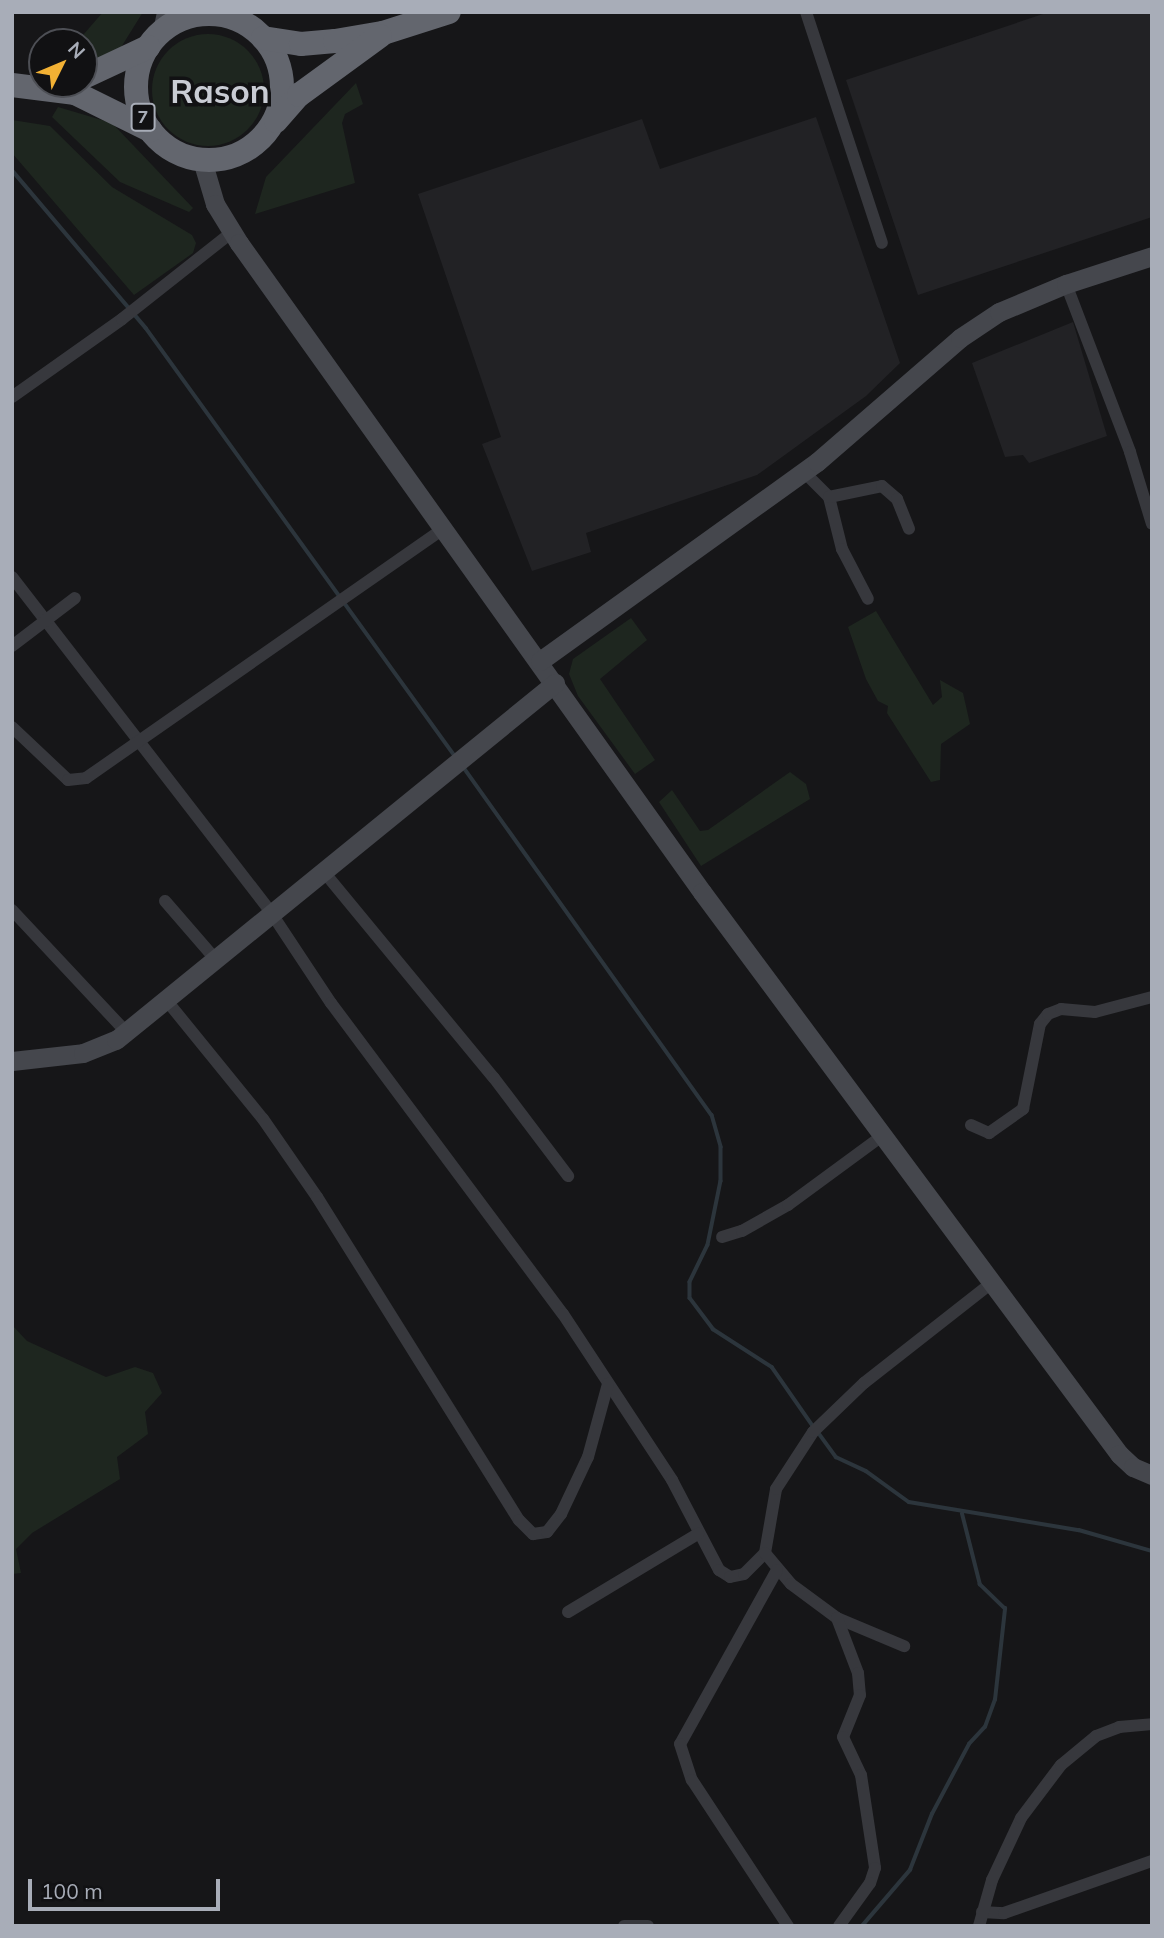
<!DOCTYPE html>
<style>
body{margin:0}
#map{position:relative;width:1164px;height:1938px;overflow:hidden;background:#161618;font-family:Mulish,sans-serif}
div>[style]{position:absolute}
.built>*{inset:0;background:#222225}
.green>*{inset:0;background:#1e261f}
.round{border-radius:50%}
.stream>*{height:3.5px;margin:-1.75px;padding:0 1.75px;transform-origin:1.75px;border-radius:1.75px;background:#2c353c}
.street>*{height:12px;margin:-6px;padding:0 6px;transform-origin:6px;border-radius:6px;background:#37383d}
.secondary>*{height:19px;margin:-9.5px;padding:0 9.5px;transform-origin:9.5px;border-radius:9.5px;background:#45474d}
.highway>*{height:24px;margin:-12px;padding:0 12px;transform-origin:12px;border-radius:12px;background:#63666e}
.highway>.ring{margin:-12px;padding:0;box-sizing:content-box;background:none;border:24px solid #63666e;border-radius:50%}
span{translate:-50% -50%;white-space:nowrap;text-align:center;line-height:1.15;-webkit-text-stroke:7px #111113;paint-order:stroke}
.shield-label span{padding:2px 5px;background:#111113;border:2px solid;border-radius:5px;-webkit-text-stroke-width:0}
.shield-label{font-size:18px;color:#a8adb8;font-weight:700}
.town-label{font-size:33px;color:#c9ccd4;font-weight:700}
.frame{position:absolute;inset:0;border:14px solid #a8adb8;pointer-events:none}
.north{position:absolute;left:28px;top:28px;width:70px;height:70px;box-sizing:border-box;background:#111113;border:2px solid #4d4f55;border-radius:50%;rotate:47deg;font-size:19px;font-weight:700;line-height:28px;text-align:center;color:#a8adb8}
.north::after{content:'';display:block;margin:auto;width:24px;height:32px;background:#f2b134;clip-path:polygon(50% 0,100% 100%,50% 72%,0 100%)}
.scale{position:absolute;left:28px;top:1879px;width:192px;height:32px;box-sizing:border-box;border:4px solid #a8adb8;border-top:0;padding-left:9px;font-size:21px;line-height:24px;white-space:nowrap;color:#a8adb8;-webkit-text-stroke:5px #111113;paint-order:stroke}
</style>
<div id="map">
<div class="built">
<div style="clip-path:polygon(1049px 12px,1152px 12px,1152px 217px,918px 295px,846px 80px)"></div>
<div style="clip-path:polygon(816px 117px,900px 363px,866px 396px,757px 475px,586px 533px,591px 552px,532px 571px,482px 444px,501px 437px,418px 194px,642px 119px,660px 169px)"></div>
<div style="clip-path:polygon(1073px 322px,1107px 436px,1029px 463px,1023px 455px,1005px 457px,972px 363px)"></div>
</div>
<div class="green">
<div style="clip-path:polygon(103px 12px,143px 12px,120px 49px,84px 66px,84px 42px,77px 42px)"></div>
<div class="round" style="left:152px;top:34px;width:112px;height:112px"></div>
<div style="clip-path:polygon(356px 83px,363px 104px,345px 114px,342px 123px,355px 183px,255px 214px,266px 177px)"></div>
<div style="clip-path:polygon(58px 107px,112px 123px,193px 208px,189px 212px,120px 182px,52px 117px)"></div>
<div style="clip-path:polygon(12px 120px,50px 126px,112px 187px,192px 235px,196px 243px,193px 253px,134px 295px,12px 153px)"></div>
<div style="clip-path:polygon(876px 611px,933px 705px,942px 697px,940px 680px,963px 693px,970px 724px,941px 744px,940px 780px,931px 782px,887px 713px,888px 706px,878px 701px,866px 679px,848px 627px)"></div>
<div style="clip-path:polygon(631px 618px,647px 640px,600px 679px,655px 760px,635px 774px,578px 696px,569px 674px,573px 659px)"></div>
<div style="clip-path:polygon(790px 772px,806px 784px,810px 799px,701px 866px,659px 802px,672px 790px,700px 831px,708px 830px)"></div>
<div style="clip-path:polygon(12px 1325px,27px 1341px,106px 1377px,135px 1367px,153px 1373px,162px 1393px,145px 1412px,148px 1434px,117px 1457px,120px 1479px,32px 1533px,16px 1549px,21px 1573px,12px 1574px)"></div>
</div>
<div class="stream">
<div style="left:12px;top:170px;width:207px;rotate:49.7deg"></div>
<div style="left:146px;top:328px;width:528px;rotate:54.17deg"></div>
<div style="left:462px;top:765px;width:430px;rotate:54.5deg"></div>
<div style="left:712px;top:1115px;width:33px;rotate:74deg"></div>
<div style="left:721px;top:1147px;width:34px;rotate:90deg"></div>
<div style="left:721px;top:1181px;width:65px;rotate:101.5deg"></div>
<div style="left:708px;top:1245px;width:41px;rotate:115.9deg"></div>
<div style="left:690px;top:1282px;width:16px;rotate:90deg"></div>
<div style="left:690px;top:1298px;width:39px;rotate:53deg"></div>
<div style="left:713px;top:1329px;width:70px;rotate:32.8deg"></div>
<div style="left:772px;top:1367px;width:72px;rotate:55.2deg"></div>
<div style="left:818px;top:1432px;width:31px;rotate:54deg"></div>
<div style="left:836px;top:1457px;width:33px;rotate:25deg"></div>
<div style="left:866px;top:1471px;width:53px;rotate:35.8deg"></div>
<div style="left:909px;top:1502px;width:172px;rotate:9.4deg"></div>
<div style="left:1079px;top:1530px;width:76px;rotate:16deg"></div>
<div style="left:862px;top:1926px;width:74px;rotate:-49.4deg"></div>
<div style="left:910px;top:1870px;width:60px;rotate:-68.6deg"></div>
<div style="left:932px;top:1814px;width:79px;rotate:-62.1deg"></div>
<div style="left:969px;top:1744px;width:23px;rotate:-47deg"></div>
<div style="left:985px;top:1727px;width:29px;rotate:-70deg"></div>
<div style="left:995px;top:1700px;width:92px;rotate:-83.7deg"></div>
<div style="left:1005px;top:1609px;width:35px;rotate:-136deg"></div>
<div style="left:980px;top:1585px;width:73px;rotate:-104.2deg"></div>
</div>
<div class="street">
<div style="left:806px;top:12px;width:243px;rotate:71.8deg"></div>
<div style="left:1066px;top:284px;width:180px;rotate:69.1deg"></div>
<div style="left:1130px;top:452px;width:75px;rotate:73deg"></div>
<div style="left:12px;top:397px;width:135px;rotate:-35.3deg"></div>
<div style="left:122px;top:319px;width:140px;rotate:-38.3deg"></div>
<div style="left:804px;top:472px;width:35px;rotate:45deg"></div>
<div style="left:829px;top:497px;width:54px;rotate:76deg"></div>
<div style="left:842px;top:549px;width:56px;rotate:62.5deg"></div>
<div style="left:829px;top:497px;width:54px;rotate:-11.7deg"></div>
<div style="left:882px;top:486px;width:20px;rotate:41deg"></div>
<div style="left:897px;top:499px;width:32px;rotate:68deg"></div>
<div style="left:12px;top:577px;width:426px;rotate:52.3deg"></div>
<div style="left:272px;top:914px;width:107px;rotate:56.5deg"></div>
<div style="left:331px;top:1003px;width:388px;rotate:53.3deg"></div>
<div style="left:563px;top:1314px;width:199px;rotate:56.7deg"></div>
<div style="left:672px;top:1480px;width:102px;rotate:62.4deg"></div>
<div style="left:719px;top:1570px;width:13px;rotate:32deg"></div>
<div style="left:730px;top:1577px;width:14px;rotate:-12deg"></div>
<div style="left:744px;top:1574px;width:30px;rotate:-45deg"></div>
<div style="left:765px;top:1553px;width:65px;rotate:-80.2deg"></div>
<div style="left:776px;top:1489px;width:68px;rotate:-57deg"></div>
<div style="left:813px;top:1432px;width:71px;rotate:-43.9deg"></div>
<div style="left:864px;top:1383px;width:164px;rotate:-38.1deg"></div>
<div style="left:12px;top:646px;width:79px;rotate:-37.3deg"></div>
<div style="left:12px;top:727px;width:77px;rotate:43.4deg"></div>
<div style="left:68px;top:780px;width:18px;rotate:-6deg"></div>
<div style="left:86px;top:778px;width:437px;rotate:-34.9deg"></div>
<div style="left:324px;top:872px;width:267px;rotate:50.5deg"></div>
<div style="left:494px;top:1078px;width:123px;rotate:52.9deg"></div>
<div style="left:165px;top:901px;width:79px;rotate:49.1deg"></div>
<div style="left:12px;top:910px;width:167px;rotate:46.9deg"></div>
<div style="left:167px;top:1001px;width:152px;rotate:50.9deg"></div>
<div style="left:263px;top:1119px;width:95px;rotate:55.3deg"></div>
<div style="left:317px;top:1197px;width:381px;rotate:58deg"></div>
<div style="left:519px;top:1520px;width:20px;rotate:45deg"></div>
<div style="left:533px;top:1534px;width:14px;rotate:-8deg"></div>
<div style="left:547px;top:1532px;width:23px;rotate:-52deg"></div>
<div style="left:561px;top:1514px;width:63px;rotate:-64.7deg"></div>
<div style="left:588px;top:1457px;width:76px;rotate:-74.7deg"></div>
<div style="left:971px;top:1125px;width:20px;rotate:24deg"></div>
<div style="left:989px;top:1133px;width:42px;rotate:-35.2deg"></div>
<div style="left:1023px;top:1109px;width:87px;rotate:-78.7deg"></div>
<div style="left:1040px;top:1024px;width:13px;rotate:-51deg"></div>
<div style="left:1048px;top:1014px;width:14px;rotate:-21deg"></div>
<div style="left:1061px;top:1009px;width:34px;rotate:5deg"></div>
<div style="left:1095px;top:1012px;width:59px;rotate:-14.7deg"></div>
<div style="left:722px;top:1237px;width:21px;rotate:-17deg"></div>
<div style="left:742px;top:1231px;width:53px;rotate:-29.5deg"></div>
<div style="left:788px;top:1205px;width:117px;rotate:-36.3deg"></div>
<div style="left:765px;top:1553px;width:40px;rotate:50deg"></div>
<div style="left:791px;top:1584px;width:57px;rotate:36.5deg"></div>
<div style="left:837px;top:1618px;width:73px;rotate:22.7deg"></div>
<div style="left:777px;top:1570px;width:199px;rotate:119.1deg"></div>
<div style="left:680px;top:1744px;width:38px;rotate:72deg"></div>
<div style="left:692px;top:1780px;width:175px;rotate:56.7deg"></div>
<div style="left:568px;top:1612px;width:152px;rotate:-31deg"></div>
<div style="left:837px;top:1618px;width:59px;rotate:69.1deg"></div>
<div style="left:858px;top:1673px;width:22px;rotate:85deg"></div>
<div style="left:860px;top:1695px;width:45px;rotate:112deg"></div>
<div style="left:843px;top:1737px;width:42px;rotate:64.7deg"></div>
<div style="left:861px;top:1775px;width:94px;rotate:81.4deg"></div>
<div style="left:875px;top:1868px;width:16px;rotate:108deg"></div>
<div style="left:870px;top:1883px;width:53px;rotate:125.8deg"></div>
<div style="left:982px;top:1912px;width:22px;rotate:3deg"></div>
<div style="left:1004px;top:1913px;width:157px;rotate:-19.4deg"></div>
<div style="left:624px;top:1926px;width:24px"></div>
<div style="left:979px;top:1926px;width:48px;rotate:-74.2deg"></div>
<div style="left:992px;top:1880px;width:68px;rotate:-64.9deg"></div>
<div style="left:1021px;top:1818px;width:66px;rotate:-53deg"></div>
<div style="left:1061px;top:1765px;width:45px;rotate:-39.6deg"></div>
<div style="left:1096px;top:1736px;width:25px;rotate:-21deg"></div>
<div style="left:1119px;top:1727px;width:33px;rotate:-5deg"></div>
</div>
<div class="secondary">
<div style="left:221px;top:12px;width:6px;rotate:45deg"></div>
<div style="left:162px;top:31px;width:19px;rotate:-78deg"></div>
<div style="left:202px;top:160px;width:46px;rotate:73.5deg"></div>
<div style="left:215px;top:204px;width:46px;rotate:58.4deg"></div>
<div style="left:239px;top:243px;width:797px;rotate:54.5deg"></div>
<div style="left:702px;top:892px;width:700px;rotate:53.42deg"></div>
<div style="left:1119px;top:1454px;width:19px;rotate:43deg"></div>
<div style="left:1133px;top:1467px;width:21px;rotate:23deg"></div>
<div style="left:540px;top:661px;width:341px;rotate:-35.7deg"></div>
<div style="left:817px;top:462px;width:189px;rotate:-40.9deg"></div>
<div style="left:960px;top:338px;width:47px;rotate:-33.7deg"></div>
<div style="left:999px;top:312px;width:73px;rotate:-22.7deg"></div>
<div style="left:1066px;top:284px;width:90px;rotate:-18deg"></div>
<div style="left:12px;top:1061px;width:71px;rotate:-6.4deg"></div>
<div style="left:83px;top:1053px;width:35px;rotate:-22deg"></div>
<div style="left:116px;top:1040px;width:566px;rotate:-39.12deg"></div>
</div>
<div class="highway">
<div class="ring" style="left:136px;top:14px;width:122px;height:122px"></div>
<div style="left:263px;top:38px;width:38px;rotate:9deg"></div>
<div style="left:301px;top:44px;width:34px;rotate:-5deg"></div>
<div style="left:335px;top:41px;width:49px;rotate:-9.5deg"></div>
<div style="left:383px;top:33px;width:69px;rotate:-17.7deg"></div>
<div style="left:84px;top:77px;width:71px;rotate:-25.1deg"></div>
<div style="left:12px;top:85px;width:64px;rotate:7.2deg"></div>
<div style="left:75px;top:93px;width:84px;rotate:26.3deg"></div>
<div style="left:276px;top:121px;width:35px;rotate:-49deg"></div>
<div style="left:299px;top:95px;width:100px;rotate:-36.1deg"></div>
</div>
<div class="shield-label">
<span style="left:143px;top:117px">7</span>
</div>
<div class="town-label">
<span style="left:220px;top:91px">Rason</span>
</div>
<div class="frame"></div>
<div class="north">N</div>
<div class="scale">100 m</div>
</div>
